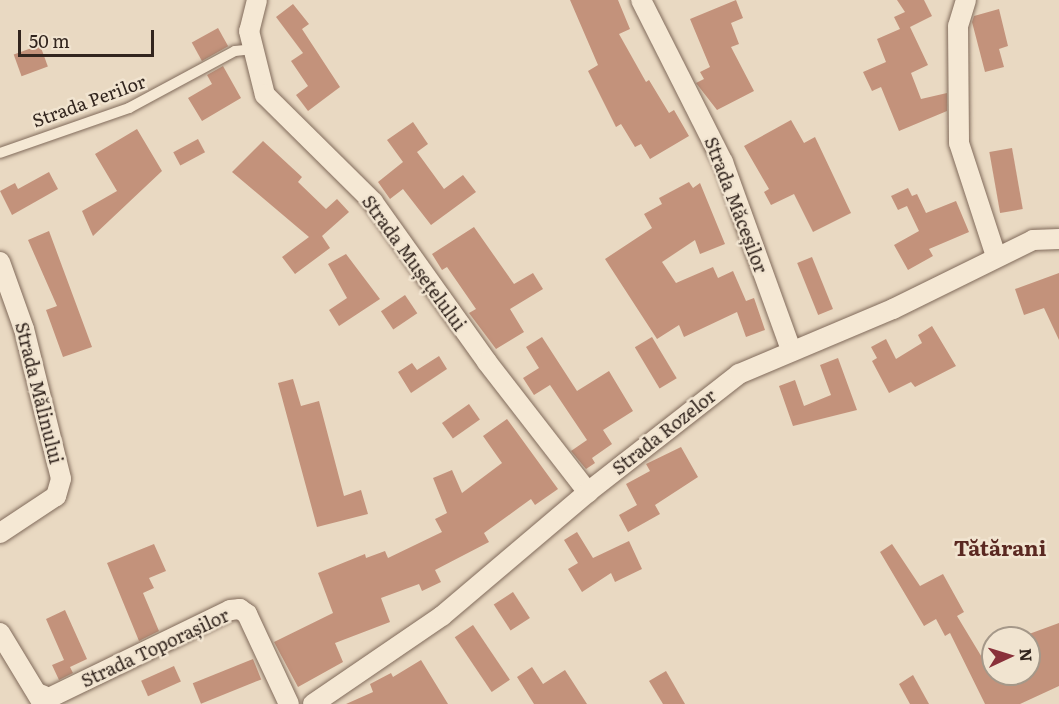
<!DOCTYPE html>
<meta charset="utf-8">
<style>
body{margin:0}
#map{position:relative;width:1059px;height:704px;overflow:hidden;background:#e9d9c2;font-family:Literata,serif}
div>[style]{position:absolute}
.building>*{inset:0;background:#c3927b;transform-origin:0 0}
.roads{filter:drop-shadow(0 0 2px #816b5b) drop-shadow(0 0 2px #816b5b)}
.service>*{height:10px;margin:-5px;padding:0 5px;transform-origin:5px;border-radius:5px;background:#f5e8d4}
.minor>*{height:20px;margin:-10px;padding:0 10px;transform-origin:10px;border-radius:10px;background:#f5e8d4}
span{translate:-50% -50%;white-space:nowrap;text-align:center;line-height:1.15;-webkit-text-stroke:5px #f1e4d0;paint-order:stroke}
.street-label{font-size:18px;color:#32251e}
.quarter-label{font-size:21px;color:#5a2821;font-weight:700}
.north{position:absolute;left:981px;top:626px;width:60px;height:60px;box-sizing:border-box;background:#f1e4d0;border:2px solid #a59889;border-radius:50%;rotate:86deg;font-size:16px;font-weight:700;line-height:24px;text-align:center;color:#32251e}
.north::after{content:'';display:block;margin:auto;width:21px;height:27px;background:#89313a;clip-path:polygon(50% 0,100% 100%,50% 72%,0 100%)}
.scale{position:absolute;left:18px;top:30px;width:136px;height:27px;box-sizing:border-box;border:3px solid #32251e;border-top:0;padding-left:8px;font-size:18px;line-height:21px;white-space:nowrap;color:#32251e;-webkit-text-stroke:4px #f1e4d0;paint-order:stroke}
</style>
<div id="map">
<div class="building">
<div style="clip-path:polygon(570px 0,618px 0,630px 29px,619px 34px,646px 82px,649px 80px,669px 113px,674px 110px,689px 136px,650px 159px,641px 144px,635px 147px,621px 124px,616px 127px,588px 71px,598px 65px)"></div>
<div style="clip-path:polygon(736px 0,743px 18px,731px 23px,739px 44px,731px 47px,754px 91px,717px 110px,696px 83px,704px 79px,700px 72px,710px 67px,690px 19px)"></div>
<div style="clip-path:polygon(897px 0,924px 0,932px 16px,910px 27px,928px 65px,911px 73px,921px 99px,947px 93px,947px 111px,899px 131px,881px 87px,872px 91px,863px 72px,886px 62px,877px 39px,900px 29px,894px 17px,905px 12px)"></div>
<div style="clip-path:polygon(293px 4px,309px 24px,302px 29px,340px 87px,308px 111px,296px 95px,308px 86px,291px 61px,303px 53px,276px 17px)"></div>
<div style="clip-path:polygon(999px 9px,1008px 46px,999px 49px,1004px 67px,985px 72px,972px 22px,974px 16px)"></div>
<div style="left:218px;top:28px;width:21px;height:30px;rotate:61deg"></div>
<div style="left:40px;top:45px;width:23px;height:28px;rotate:70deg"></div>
<div style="clip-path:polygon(223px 66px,241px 98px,202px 121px,188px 98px,212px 84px,207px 75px)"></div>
<div style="clip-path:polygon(791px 120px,804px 143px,815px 137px,851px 213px,813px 232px,794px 194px,771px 205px,764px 192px,769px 189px,744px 146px)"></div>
<div style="clip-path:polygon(413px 122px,428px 144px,417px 152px,444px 189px,463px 175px,476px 192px,431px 225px,403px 189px,390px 199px,378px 182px,403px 162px,387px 140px)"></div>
<div style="clip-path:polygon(137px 129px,162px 171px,93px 236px,82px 211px,117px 191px,95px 154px)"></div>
<div style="left:198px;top:139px;width:15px;height:28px;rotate:62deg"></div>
<div style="clip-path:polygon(263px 141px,302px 177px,298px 182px,326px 209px,337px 199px,349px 212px,322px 236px,330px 248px,295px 274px,282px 257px,309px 237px,232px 172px)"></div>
<div style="left:1012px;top:148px;width:62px;height:23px;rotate:80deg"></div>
<div style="clip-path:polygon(49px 172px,58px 189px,12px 215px,0 191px,15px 183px,18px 189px)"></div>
<div style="clip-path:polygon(689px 182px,693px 188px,700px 183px,725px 244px,700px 254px,695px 240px,662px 262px,676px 283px,713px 267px,718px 278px,733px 271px,746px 301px,754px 298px,765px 330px,746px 337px,737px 312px,684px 337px,679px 325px,657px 339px,605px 259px,652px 228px,644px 214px,662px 204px,659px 198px)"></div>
<div style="clip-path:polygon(908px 188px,912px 196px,917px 194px,926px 213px,956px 201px,969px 232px,929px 249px,933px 256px,908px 270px,894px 245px,919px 231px,907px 206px,898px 210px,891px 196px)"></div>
<div style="clip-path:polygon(474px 227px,514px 284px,533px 273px,543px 289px,510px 309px,524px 332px,496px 349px,469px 313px,476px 309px,447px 267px,442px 270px,432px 254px)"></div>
<div style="clip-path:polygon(49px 231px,92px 347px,63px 357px,46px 310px,57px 306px,28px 240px)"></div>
<div style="clip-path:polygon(346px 254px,380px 299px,339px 326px,329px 310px,347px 298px,328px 264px)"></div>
<div style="left:812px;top:257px;width:56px;height:16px;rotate:68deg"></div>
<div style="clip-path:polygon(1059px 273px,1059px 340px,1044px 308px,1024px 315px,1015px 289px)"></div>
<div style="left:405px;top:295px;width:22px;height:29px;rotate:56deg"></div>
<div style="clip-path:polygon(932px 326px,956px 366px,915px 387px,911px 382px,889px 393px,872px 361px,877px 358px,871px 347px,886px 339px,896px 359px,922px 343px,918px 335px)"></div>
<div style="clip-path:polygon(542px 337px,577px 391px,609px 371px,633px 411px,603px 430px,612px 444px,592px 458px,595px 463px,586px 469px,571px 451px,587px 440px,550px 385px,534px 395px,523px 378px,539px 368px,526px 347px)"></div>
<div style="left:652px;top:337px;width:48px;height:20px;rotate:59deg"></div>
<div style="clip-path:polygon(439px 356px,447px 369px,411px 393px,398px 372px,412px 363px,417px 370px)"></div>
<div style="clip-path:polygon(838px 358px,857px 410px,793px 426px,779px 386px,795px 380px,804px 406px,831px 395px,820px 365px)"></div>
<div style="clip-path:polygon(293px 379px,301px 406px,319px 401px,344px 496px,361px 490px,368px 514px,317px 527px,278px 383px)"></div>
<div style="left:469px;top:404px;width:19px;height:33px;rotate:55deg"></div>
<div style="clip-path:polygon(507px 419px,558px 489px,535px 505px,531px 499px,484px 533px,489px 542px,435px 570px,441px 582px,422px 591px,419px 584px,381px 598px,390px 622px,335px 643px,343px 662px,298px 687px,274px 642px,333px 613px,318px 573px,365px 554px,366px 558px,385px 551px,388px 558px,442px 532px,435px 519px,447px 513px,433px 478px,452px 470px,462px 493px,502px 463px,483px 436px)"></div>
<div style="clip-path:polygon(681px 447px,698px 477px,655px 505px,660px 514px,628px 532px,619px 515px,637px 505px,626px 484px,650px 471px,646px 464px)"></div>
<div style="clip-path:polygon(577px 532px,593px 558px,629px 541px,642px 569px,615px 582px,611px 573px,582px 592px,568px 569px,578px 563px,564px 540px)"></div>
<div style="clip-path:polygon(154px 544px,166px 571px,149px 578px,154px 588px,143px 593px,159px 631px,139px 641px,107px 563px)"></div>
<div style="clip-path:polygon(892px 544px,920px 586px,943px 574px,964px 612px,957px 616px,992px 674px,1029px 674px,1029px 634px,1059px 623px,1059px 686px,1020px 704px,985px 704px,950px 633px,945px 636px,936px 619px,924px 626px,880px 552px)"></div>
<div style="left:513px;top:592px;width:31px;height:23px;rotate:57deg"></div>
<div style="clip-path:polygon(65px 610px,87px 659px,70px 667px,73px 673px,59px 680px,52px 665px,64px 660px,46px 619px)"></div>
<div style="left:473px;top:625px;width:66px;height:22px;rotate:56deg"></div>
<div style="left:253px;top:659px;width:22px;height:65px;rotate:68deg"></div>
<div style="clip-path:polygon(421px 660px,448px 704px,346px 704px,373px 692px,370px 684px,391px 673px,393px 677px)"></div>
<div style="left:174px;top:666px;width:17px;height:36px;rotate:66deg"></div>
<div style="clip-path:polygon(532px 667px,543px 684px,565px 670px,587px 704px,534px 704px,517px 677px)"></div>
<div style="clip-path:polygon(666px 671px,685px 704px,663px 704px,649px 681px)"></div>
<div style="clip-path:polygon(913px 675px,929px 704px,910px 704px,899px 684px)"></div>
</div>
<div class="roads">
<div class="service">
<div style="left:0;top:153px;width:137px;rotate:-19.2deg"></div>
<div style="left:129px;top:108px;width:120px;rotate:-28.3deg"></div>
<div style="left:235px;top:51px;width:18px;rotate:-6deg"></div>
</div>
<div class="minor">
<div style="left:257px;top:0;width:32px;rotate:104deg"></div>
<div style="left:249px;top:31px;width:66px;rotate:76deg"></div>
<div style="left:265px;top:95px;width:152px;rotate:44.7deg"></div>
<div style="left:373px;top:202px;width:196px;rotate:54.5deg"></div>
<div style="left:487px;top:362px;width:165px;rotate:52.2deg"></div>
<div style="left:641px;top:0;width:182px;rotate:63.2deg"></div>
<div style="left:723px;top:162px;width:200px;rotate:70.1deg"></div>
<div style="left:966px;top:0;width:27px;rotate:107deg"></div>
<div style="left:958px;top:26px;width:117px;rotate:89.5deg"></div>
<div style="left:959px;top:143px;width:119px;rotate:71.9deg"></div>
<div style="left:0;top:262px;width:71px;rotate:70.3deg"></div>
<div style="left:24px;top:329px;width:154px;rotate:76.1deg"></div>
<div style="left:61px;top:479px;width:18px;rotate:106deg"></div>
<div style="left:56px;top:496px;width:67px;rotate:146.5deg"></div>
<div style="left:0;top:633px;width:83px;rotate:58.8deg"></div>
<div style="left:37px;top:693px;width:13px;rotate:23deg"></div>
<div style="left:49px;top:698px;width:201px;rotate:-25.9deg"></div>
<div style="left:230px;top:610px;width:10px;rotate:-6deg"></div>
<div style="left:240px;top:609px;width:9px;rotate:36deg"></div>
<div style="left:247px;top:614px;width:99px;rotate:65deg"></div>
<div style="left:313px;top:704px;width:156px;rotate:-34.3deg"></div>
<div style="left:442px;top:616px;width:192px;rotate:-40.3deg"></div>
<div style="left:588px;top:492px;width:192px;rotate:-38deg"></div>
<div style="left:739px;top:374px;width:167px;rotate:-22.9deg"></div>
<div style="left:893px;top:309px;width:156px;rotate:-26.2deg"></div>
<div style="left:1033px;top:240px;width:26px;rotate:-2deg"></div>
</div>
</div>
<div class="street-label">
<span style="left:89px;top:101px;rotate:-20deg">Strada Perilor</span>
<span style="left:736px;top:205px;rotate:69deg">Strada Măceșilor</span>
<span style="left:414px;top:263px;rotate:54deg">Strada Mușețelului</span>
<span style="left:39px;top:393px;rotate:76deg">Strada Mălinului</span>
<span style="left:664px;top:432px;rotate:-38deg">Strada Rozelor</span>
<span style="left:155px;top:648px;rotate:-25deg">Strada Toporașilor</span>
</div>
<div class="quarter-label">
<span style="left:1000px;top:547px">Tătărani</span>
</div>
<div class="north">N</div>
<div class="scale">50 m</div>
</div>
